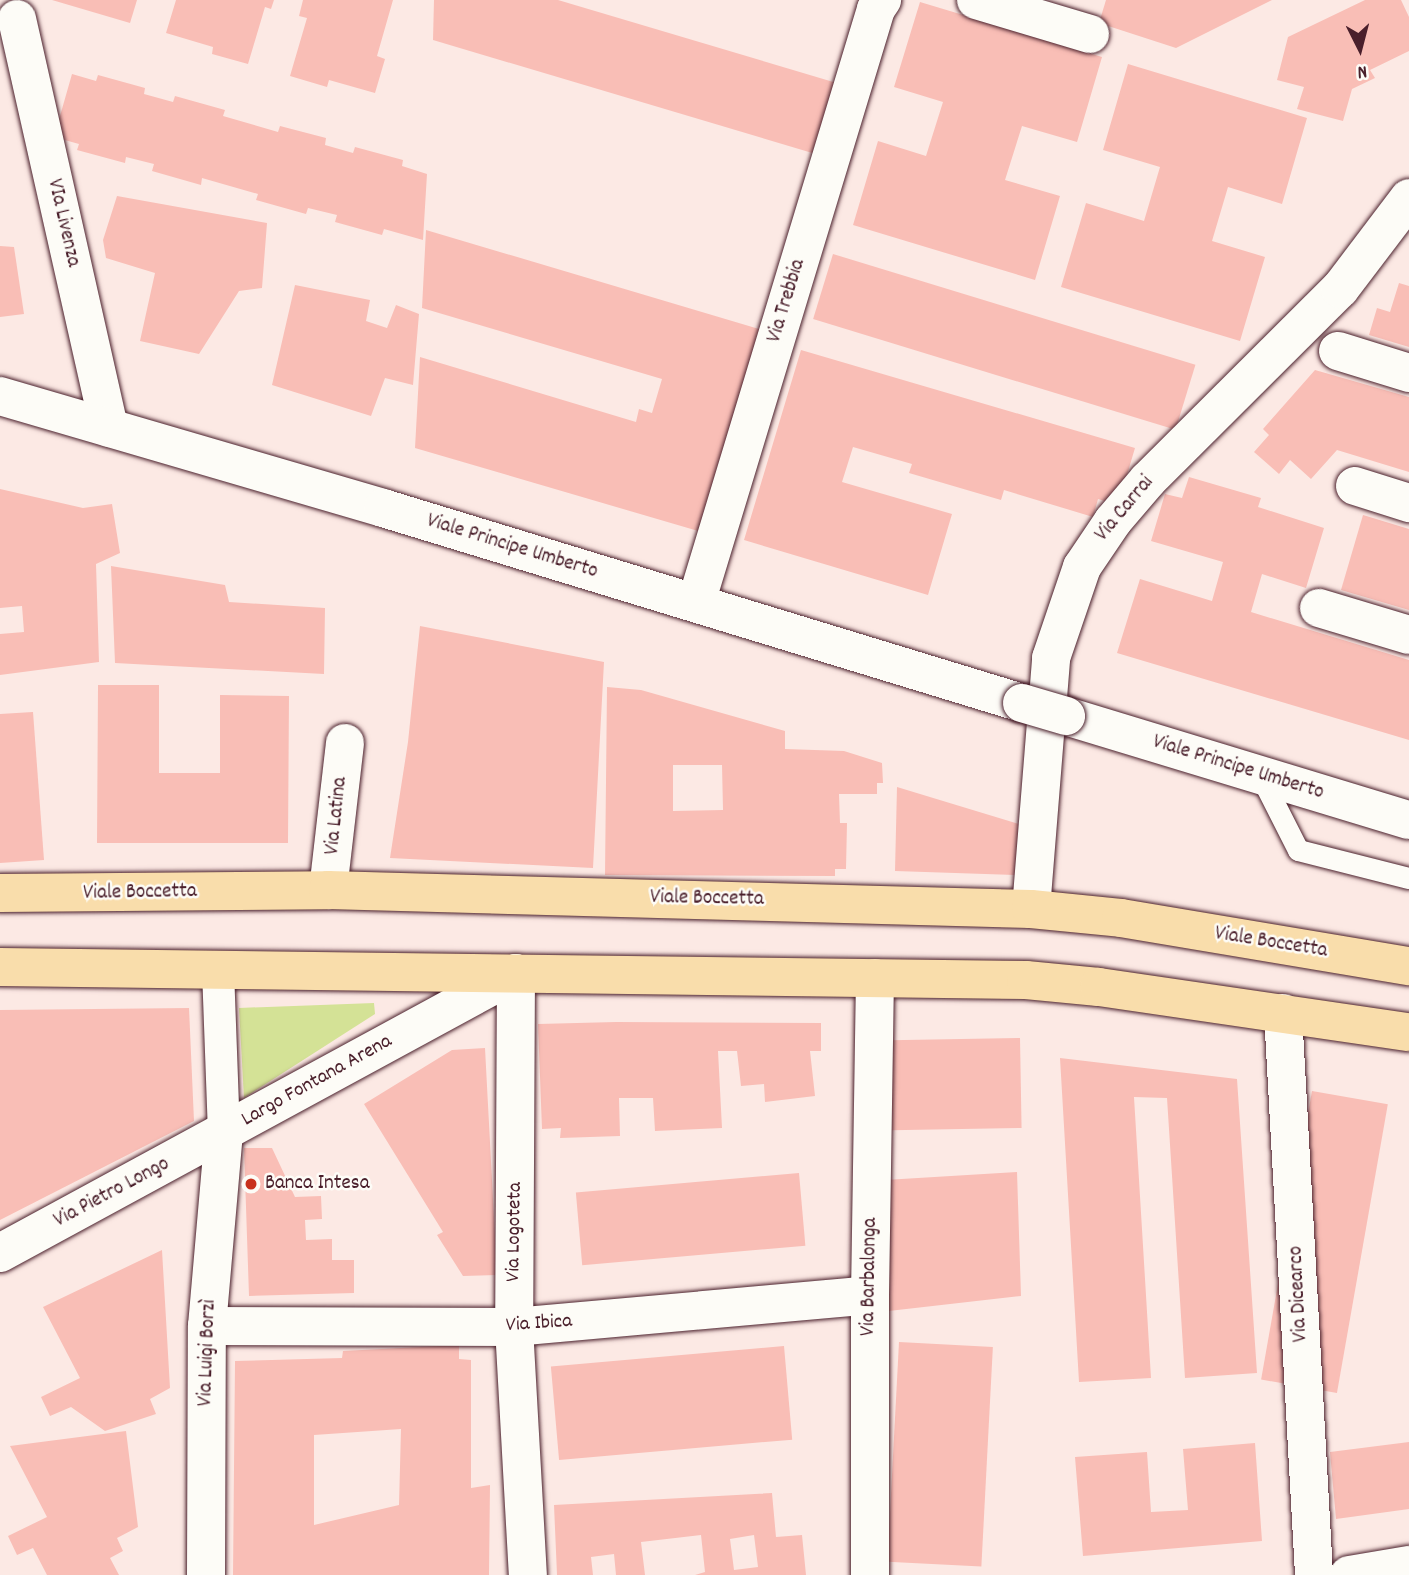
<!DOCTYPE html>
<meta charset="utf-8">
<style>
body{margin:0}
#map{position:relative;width:1409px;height:1575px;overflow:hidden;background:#fce9e4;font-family:Dekko,sans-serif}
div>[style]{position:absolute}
.green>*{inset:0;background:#d4e296}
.building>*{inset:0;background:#f9beb6;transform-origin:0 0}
.roads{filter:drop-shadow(0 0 2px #4a1f2b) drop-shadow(0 0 2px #4a1f2b)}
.service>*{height:21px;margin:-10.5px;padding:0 10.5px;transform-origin:10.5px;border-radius:10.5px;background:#fdfcf7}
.pedestrian>*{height:32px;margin:-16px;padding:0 16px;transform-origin:16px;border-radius:16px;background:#fdfcf7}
.minor>*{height:38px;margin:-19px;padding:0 19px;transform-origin:19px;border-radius:19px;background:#fdfcf7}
.secondary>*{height:38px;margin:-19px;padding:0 19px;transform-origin:19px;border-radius:19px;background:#fdfcf7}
.primary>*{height:38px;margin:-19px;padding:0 19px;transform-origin:19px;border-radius:19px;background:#f9ddab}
.bridges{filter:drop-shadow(0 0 2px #4a1f2b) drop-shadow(0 0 2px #4a1f2b)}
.secondary-bridge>*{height:38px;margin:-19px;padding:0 19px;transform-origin:19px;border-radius:19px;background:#fdfcf7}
.dots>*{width:19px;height:19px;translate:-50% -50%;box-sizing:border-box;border:4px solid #fdfcf7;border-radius:50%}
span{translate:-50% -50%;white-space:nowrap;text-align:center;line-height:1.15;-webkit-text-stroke:5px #fdfcf7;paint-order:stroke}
.street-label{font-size:21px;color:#4a1f2b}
.poi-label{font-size:21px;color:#4a1f2b}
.left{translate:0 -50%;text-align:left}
.north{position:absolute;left:1325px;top:14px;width:70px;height:70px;-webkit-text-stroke:5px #fdfcf7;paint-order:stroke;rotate:174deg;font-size:19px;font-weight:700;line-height:28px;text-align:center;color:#4a1f2b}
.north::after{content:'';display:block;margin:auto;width:24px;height:32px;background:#4a1f2b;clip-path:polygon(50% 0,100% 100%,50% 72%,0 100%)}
</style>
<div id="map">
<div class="green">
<div style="clip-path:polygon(374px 1003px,375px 1014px,244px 1098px,239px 1008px)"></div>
</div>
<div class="building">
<div style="clip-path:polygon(52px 0,137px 0,130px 23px)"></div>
<div style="clip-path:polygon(176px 0,274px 0,271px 9px,265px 7px,248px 64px,212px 54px,213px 47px,166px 33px)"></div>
<div style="clip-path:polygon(303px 0,393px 0,377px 56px,385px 59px,375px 93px,329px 80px,327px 87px,290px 76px,307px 18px,299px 16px)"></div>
<div style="clip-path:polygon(434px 0,558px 0,840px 84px,819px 155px,433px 40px)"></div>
<div style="clip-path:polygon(1106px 0,1272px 0,1176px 48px,1099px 23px)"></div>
<div style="clip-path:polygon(1365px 0,1401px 0,1409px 17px,1409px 51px,1370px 70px,1375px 78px,1352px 89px,1343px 121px,1297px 109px,1304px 87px,1277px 80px,1288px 37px)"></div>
<div style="clip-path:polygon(920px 2px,1102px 57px,1077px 142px,1022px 126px,1005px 180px,1060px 196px,1035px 280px,853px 225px,878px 141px,926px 156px,943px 102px,894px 87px)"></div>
<div style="clip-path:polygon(1128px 64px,1307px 118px,1282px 204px,1228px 187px,1212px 241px,1265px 257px,1240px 341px,1061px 287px,1086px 203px,1144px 221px,1160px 167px,1103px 150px)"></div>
<div style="clip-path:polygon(72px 74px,96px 81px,98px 75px,145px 88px,144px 94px,173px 102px,175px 96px,225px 110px,223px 116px,278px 132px,280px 126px,326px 138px,325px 145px,353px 153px,355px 147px,403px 160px,402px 166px,427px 174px,423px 240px,384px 229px,382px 235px,335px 222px,337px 215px,308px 208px,306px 214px,256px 200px,258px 194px,202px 178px,201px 185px,152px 171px,154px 164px,126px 157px,125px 163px,77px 150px,79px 144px,54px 137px)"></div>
<div style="clip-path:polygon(117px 196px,267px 223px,262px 288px,239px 291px,199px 354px,140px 341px,155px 273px,106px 258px,103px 240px)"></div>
<div style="clip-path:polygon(426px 230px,766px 331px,705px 533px,415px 448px,420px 357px,636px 422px,639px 409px,652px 413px,662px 379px,422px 308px)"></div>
<div style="clip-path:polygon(0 246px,14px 247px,24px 314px,0 317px)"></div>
<div style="left:833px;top:254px;width:379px;height:68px;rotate:17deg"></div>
<div style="clip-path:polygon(1399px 283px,1409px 286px,1409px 347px,1369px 335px,1377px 308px,1390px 312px)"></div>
<div style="clip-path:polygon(295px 285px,370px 300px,366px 321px,387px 328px,396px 305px,419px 314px,413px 385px,385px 378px,371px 416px,272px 385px)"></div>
<div style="clip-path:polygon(801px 350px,1135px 448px,1118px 505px,1098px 499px,1093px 517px,1004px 490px,1001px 500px,909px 473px,912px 464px,853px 447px,842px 482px,952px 514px,928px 595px,744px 540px)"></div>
<div style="clip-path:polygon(1315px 370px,1409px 397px,1409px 472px,1337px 450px,1311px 479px,1290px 460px,1279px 474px,1254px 452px,1269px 435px,1263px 429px)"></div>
<div style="clip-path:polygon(1189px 477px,1261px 498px,1258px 507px,1324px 528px,1306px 588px,1262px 574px,1251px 612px,1409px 660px,1409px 740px,1117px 653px,1140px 579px,1212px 601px,1223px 562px,1151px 541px,1165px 494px,1182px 498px)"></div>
<div style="clip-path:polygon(0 489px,83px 508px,112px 504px,120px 553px,96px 564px,99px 662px,0 675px,0 634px,24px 632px,22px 606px,0 608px)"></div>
<div style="clip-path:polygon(1363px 515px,1409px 529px,1409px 610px,1341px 590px)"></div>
<div style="clip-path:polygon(111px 566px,225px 585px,229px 602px,325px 608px,324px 674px,115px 663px)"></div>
<div style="clip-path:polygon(420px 626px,604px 662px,593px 868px,390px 858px,408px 742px)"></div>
<div style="clip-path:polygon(98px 685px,159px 685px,159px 773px,220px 773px,220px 695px,289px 696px,288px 843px,97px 843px)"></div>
<div style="clip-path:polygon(evenodd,607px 687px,641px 690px,785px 731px,785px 749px,844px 751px,882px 763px,883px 783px,877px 783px,877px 794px,839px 794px,840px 823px,847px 823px,846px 869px,835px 869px,835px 876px,605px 875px,607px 687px,673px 765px,722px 765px,723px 810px,673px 811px,673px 765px)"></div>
<div style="clip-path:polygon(33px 712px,44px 860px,0 863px,0 714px)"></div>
<div style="clip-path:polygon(897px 787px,1019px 824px,1015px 875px,895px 871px)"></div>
<div style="clip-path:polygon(189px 1008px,194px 1121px,0 1220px,0 1010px)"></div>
<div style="clip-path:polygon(616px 1022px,821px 1023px,821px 1051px,810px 1051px,815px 1096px,765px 1102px,764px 1084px,741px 1086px,737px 1051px,718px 1051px,722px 1128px,655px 1131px,653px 1098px,619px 1098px,620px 1136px,560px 1138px,561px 1128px,542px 1129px,538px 1024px)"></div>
<div style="left:1020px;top:1038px;width:90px;height:130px;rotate:89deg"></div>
<div style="clip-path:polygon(485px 1048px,497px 1275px,463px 1276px,437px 1235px,443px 1232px,364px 1104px,452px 1050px)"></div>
<div style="clip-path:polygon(1060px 1058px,1237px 1079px,1257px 1373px,1185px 1378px,1167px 1098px,1134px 1097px,1151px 1378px,1079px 1382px)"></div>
<div style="left:1312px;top:1091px;width:77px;height:293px;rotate:10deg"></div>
<div style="clip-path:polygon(244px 1148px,272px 1148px,295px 1197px,321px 1196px,322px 1219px,305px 1220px,306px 1240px,332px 1239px,332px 1260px,354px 1260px,354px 1293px,249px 1296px)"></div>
<div style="clip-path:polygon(1017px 1172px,1021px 1296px,880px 1312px,885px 1180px)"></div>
<div style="left:799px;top:1173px;width:73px;height:224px;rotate:85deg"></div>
<div style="clip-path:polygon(162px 1250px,170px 1388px,150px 1399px,156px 1414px,105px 1431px,71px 1407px,50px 1416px,41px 1397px,80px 1378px,43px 1307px)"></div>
<div style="left:899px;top:1342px;width:94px;height:220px;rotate:3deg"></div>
<div style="clip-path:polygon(evenodd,459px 1345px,459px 1359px,471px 1360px,471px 1488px,490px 1485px,489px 1575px,233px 1575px,235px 1361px,342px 1358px,343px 1351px,459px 1345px,401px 1429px,399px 1505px,314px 1525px,314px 1435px,401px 1429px)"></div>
<div style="left:784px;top:1346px;width:94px;height:234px;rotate:85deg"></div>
<div style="clip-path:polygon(126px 1431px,138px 1527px,117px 1538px,123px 1551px,110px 1558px,119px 1575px,47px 1575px,33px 1548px,17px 1555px,8px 1536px,47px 1517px,10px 1446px)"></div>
<div style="clip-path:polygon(1409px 1442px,1409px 1509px,1336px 1519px,1330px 1452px)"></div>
<div style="clip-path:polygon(1255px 1443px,1262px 1541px,1083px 1556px,1075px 1457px,1147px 1452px,1151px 1512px,1188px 1510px,1183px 1449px)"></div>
<div style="clip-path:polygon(evenodd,772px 1493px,776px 1537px,802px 1535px,806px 1575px,695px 1575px,705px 1572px,701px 1535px,641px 1542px,645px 1575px,616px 1575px,614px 1554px,591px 1557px,593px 1575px,557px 1575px,554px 1505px,772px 1493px,754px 1535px,758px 1567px,734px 1570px,730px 1539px,754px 1535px)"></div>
</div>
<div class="roads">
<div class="service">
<div style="left:1260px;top:775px;width:84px;rotate:63.1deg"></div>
<div style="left:1298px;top:850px;width:114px;rotate:14.2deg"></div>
</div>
<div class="pedestrian">
<div style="left:218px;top:970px;width:162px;rotate:87.9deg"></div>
</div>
<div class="minor">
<div style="left:976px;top:0;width:119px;rotate:16.6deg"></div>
<div style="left:17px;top:19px;width:419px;rotate:77.3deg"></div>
<div style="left:1338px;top:351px;width:74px;rotate:17.2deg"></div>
<div style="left:1355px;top:486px;width:57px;rotate:17.5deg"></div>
<div style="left:696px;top:603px;width:621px;rotate:-73.14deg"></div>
<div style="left:876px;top:9px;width:11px;rotate:-56deg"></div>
<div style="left:1319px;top:608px;width:94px;rotate:16.7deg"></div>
<div style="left:328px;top:890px;width:148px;rotate:-83.4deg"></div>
<div style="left:1031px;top:909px;width:252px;rotate:-85.4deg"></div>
<div style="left:1051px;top:658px;width:96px;rotate:-71.2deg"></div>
<div style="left:1082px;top:567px;width:55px;rotate:-56deg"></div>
<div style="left:1113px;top:521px;width:54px;rotate:-49.5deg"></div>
<div style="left:1148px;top:480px;width:271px;rotate:-44.9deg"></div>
<div style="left:1340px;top:289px;width:114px;rotate:-52.8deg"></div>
<div style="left:1283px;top:1013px;width:563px;rotate:86.84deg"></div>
<div style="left:0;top:1253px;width:587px;rotate:-28.49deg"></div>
<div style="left:516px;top:973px;width:354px;rotate:90.3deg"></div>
<div style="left:514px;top:1327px;width:248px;rotate:86.8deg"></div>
<div style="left:207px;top:1326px;width:307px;rotate:0.2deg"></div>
<div style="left:514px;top:1327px;width:357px;rotate:-5.1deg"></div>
<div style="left:206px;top:1575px;width:249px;rotate:-89.8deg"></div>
<div style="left:207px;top:1326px;width:195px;rotate:-85deg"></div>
<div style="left:870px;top:1575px;width:280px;rotate:-90deg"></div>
<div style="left:870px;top:1295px;width:317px;rotate:-89.1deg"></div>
</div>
<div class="secondary">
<div style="left:0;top:396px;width:399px;rotate:16.3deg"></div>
<div style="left:383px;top:508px;width:668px;rotate:16.97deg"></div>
<div style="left:1066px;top:716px;width:358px;rotate:16.9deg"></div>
<div style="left:1349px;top:1575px;width:61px;rotate:-9.5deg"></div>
</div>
<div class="primary">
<div style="left:0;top:893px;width:328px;rotate:-0.5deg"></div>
<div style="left:328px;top:890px;width:703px;rotate:1.55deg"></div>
<div style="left:1031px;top:909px;width:90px;rotate:5.7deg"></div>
<div style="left:1121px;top:918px;width:292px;rotate:9.5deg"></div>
<div style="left:0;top:967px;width:1026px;rotate:0.73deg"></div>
<div style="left:1026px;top:980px;width:73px;rotate:5.5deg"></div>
<div style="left:1099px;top:987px;width:313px;rotate:8.3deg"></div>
</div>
</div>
<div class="bridges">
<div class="secondary-bridge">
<div style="left:1022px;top:703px;width:46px;rotate:16.5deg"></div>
</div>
</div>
<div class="dots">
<div style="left:251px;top:1184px;background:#c8321e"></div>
</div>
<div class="street-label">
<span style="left:63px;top:223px;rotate:77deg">VIa Livenza</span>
<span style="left:787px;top:301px;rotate:-73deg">Via Trebbia</span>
<span style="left:1125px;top:509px;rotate:-50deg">Via Carrai</span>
<span style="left:512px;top:547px;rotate:17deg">Viale Principe Umberto</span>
<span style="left:1238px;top:768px;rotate:17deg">Viale Principe Umberto</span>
<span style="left:337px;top:816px;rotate:-84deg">Via Latina</span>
<span style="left:140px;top:893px;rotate:-1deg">Viale Boccetta</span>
<span style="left:707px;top:899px;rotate:1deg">Viale Boccetta</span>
<span style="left:1271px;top:943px;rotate:9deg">Viale Boccetta</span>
<span style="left:317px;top:1081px;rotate:-29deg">Largo Fontana Arena</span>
<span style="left:112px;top:1193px;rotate:-28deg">Via Pietro Longo</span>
<span style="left:515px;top:1232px;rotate:-89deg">Via Logoteta</span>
<span style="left:870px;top:1277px;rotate:-89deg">Via Barbalonga</span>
<span style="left:1299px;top:1294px;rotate:-93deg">Via Dicearco</span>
<span style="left:539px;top:1324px;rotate:-4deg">Via Ibica</span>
<span style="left:208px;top:1353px;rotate:-88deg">Via Luigi Borzì</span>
</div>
<div class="poi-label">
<span class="left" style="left:265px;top:1184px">Banca Intesa</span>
</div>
<div class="north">N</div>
</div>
